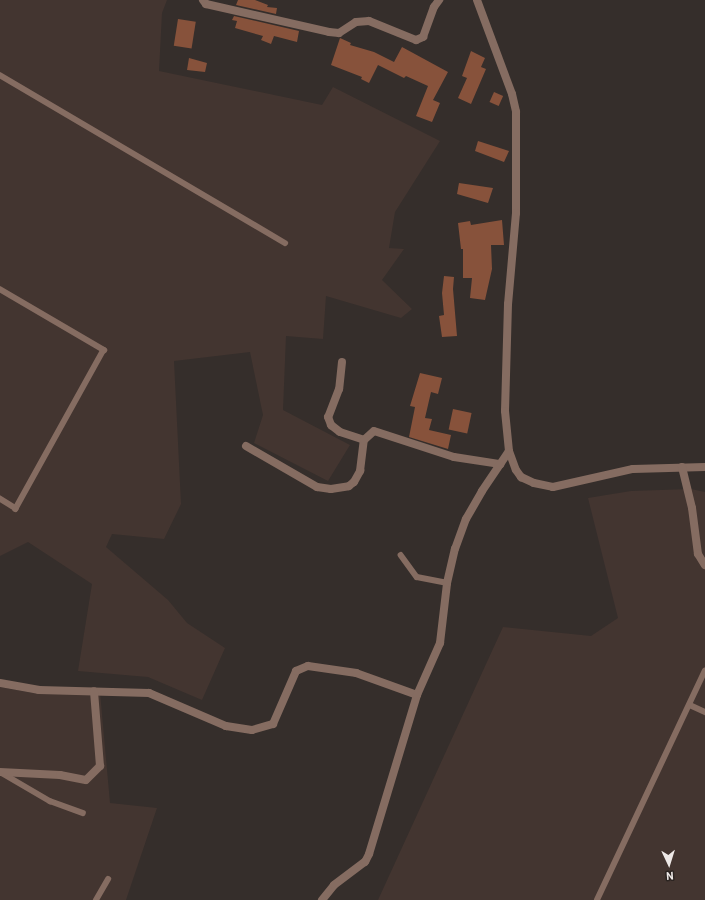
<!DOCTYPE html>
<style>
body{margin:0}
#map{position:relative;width:705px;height:900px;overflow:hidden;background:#352e2b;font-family:Barlow,sans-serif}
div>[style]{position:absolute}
.built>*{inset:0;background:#433530}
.building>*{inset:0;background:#87523b;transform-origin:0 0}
.service>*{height:5.5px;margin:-2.75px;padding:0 2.75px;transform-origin:2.75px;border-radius:2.75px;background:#856c61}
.minor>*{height:8px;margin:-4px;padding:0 4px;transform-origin:4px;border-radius:4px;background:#856c61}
span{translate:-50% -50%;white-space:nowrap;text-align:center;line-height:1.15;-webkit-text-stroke:3.5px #2b2421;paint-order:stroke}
.north{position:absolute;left:649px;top:844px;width:40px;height:40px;-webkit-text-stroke:3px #2b2421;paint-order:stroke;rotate:176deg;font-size:11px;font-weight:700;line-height:16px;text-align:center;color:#eee9e7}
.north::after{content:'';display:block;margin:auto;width:14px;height:18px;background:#eee9e7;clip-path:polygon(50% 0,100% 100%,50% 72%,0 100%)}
</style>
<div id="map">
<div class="built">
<div style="clip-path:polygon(0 0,167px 0,162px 13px,159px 71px,322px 105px,333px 87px,440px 141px,395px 212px,389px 248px,404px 249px,382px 280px,412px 309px,401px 318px,326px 296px,323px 339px,286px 336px,283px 410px,350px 445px,328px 481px,254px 443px,263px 415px,250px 352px,174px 361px,181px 504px,164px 539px,112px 534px,106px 547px,168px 600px,187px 623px,225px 648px,202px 700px,148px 677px,78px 671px,92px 584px,28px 542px,0 556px)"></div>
<div style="clip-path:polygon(691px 489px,705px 492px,705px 900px,378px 900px,503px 627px,591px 636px,618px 618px,588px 498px,631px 491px)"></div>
<div style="clip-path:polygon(0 687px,33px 693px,100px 692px,110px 803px,157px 808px,126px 900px,0 900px)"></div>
</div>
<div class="building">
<div style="clip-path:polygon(238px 0,255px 0,268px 5px,267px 7px,277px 8px,276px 14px,236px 5px)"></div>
<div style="clip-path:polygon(234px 16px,299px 31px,297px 42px,274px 36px,271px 44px,261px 40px,263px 36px,235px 28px,237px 21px,232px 20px)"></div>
<div style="left:178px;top:19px;width:18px;height:27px;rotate:9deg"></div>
<div style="clip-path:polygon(340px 38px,351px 43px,350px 45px,374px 52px,394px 62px,402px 47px,448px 72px,433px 100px,440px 103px,432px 122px,416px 116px,428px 86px,406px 76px,404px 78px,378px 65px,369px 83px,361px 79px,362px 77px,331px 65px)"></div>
<div style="clip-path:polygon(471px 51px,485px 58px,481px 67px,486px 69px,471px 104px,458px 98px,467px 78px,462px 76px)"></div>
<div style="clip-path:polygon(189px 58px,207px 63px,205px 72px,187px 70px)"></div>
<div style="left:494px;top:92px;width:10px;height:11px;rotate:24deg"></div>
<div style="clip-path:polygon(478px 141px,509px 151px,504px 162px,475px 151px)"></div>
<div style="clip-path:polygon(459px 183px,493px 188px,488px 203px,457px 194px)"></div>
<div style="clip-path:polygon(502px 220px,504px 245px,491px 245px,492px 269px,485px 300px,470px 298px,472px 278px,463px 278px,463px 249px,461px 249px,458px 223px,470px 221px,471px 225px)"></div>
<div style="clip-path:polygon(444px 276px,454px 277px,453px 289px,457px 336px,442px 337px,439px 316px,444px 315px,442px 293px)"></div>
<div style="clip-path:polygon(420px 373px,442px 378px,438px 394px,431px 392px,425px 418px,432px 419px,429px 430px,451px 435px,448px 449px,409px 437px,415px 407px,410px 406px)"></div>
<div style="left:453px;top:409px;width:19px;height:21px;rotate:12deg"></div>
</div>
<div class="service">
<div style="left:0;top:75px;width:331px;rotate:30.5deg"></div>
<div style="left:0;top:289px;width:121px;rotate:30.4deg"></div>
<div style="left:104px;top:350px;width:182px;rotate:119deg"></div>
<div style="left:16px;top:509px;width:19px;rotate:-148deg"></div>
<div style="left:401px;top:555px;width:27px;rotate:54deg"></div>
<div style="left:417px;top:577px;width:31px;rotate:11deg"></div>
<div style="left:690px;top:705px;width:17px;rotate:25deg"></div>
<div style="left:2px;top:773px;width:56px;rotate:30.3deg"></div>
<div style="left:50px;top:801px;width:35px;rotate:20deg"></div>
<div style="left:96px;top:900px;width:24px;rotate:-60deg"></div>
<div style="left:597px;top:900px;width:253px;rotate:-64.8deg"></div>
</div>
<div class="minor">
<div style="left:203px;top:0;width:5px;rotate:53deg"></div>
<div style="left:206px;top:4px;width:126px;rotate:12.8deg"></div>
<div style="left:329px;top:32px;width:10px;rotate:6deg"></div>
<div style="left:339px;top:33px;width:20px;rotate:-33deg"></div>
<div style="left:356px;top:22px;width:13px;rotate:-4deg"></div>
<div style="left:369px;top:21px;width:51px;rotate:22deg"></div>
<div style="left:416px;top:40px;width:8px;rotate:-23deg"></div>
<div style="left:423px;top:37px;width:32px;rotate:-70deg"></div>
<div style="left:434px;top:7px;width:9px;rotate:-54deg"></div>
<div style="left:477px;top:0;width:100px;rotate:69.6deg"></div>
<div style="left:512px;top:94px;width:18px;rotate:77deg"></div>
<div style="left:516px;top:112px;width:101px;rotate:90deg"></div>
<div style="left:516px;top:213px;width:91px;rotate:95deg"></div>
<div style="left:508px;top:304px;width:107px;rotate:91.6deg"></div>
<div style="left:505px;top:411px;width:40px;rotate:84.3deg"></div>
<div style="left:509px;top:451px;width:20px;rotate:70deg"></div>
<div style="left:516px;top:470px;width:9px;rotate:54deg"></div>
<div style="left:521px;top:477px;width:14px;rotate:25deg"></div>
<div style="left:534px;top:483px;width:19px;rotate:12deg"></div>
<div style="left:553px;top:487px;width:82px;rotate:-12.7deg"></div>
<div style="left:633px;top:469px;width:72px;rotate:-1.6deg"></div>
<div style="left:342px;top:362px;width:27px;rotate:96deg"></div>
<div style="left:339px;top:389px;width:30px;rotate:111deg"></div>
<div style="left:328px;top:417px;width:9px;rotate:69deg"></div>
<div style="left:331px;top:425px;width:11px;rotate:38deg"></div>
<div style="left:340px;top:432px;width:25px;rotate:18deg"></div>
<div style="left:246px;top:446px;width:82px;rotate:30deg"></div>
<div style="left:317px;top:487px;width:14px;rotate:8deg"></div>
<div style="left:331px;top:489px;width:18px;rotate:-9deg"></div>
<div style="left:349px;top:486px;width:6px;rotate:-39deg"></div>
<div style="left:354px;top:482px;width:13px;rotate:-61deg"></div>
<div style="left:360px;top:471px;width:31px;rotate:-83deg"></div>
<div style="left:364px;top:440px;width:13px;rotate:-42deg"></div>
<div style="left:374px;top:431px;width:84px;rotate:18deg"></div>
<div style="left:454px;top:457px;width:47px;rotate:8.7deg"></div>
<div style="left:682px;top:467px;width:42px;rotate:76.3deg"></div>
<div style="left:692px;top:508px;width:46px;rotate:82.6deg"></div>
<div style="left:698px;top:554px;width:13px;rotate:58deg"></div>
<div style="left:0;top:683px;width:40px;rotate:10deg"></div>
<div style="left:39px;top:690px;width:110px;rotate:1.6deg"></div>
<div style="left:149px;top:693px;width:84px;rotate:23.2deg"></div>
<div style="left:226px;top:726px;width:26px;rotate:9deg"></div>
<div style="left:252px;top:730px;width:22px;rotate:-16deg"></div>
<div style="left:273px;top:724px;width:58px;rotate:-66.5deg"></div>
<div style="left:296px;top:671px;width:13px;rotate:-23deg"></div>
<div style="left:308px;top:666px;width:49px;rotate:8.3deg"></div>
<div style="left:356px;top:673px;width:65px;rotate:19.8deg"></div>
<div style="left:0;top:772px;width:60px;rotate:2.9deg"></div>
<div style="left:60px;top:775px;width:26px;rotate:11deg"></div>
<div style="left:86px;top:780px;width:20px;rotate:-45deg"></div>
<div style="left:100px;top:766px;width:75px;rotate:-94.6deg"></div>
<div style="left:322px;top:900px;width:19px;rotate:-51deg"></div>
<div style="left:334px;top:885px;width:39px;rotate:-37deg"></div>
<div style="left:365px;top:862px;width:9px;rotate:-63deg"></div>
<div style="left:369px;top:854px;width:166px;rotate:-73.2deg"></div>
<div style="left:417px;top:695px;width:57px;rotate:-66.1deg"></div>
<div style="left:440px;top:643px;width:60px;rotate:-83.3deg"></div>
<div style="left:447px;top:583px;width:35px;rotate:-77deg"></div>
<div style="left:455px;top:549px;width:32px;rotate:-70deg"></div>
<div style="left:466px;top:519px;width:32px;rotate:-60deg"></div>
<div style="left:482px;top:491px;width:48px;rotate:-56deg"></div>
</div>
<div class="north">N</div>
</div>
